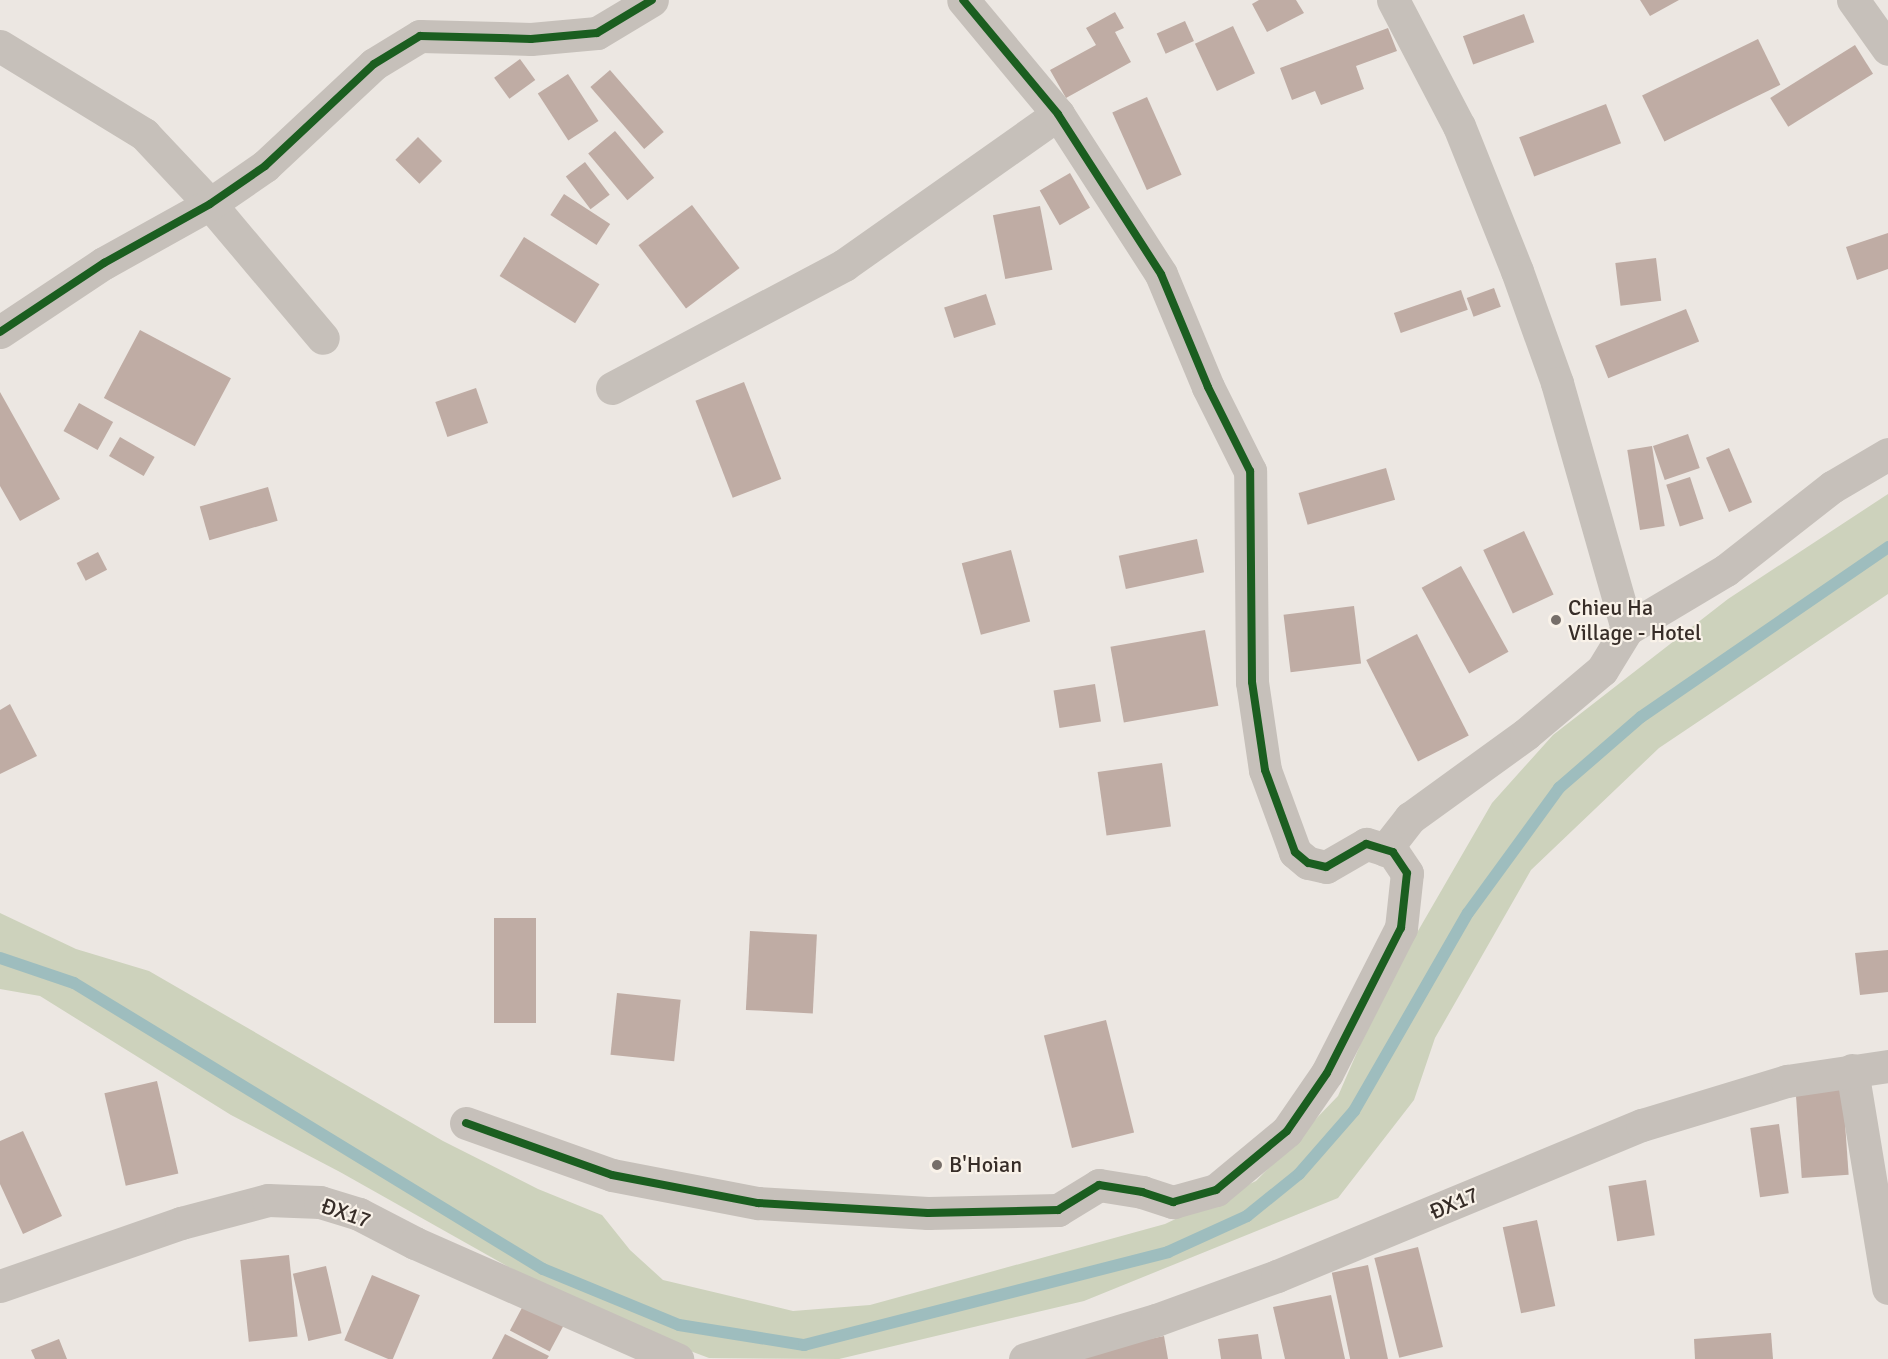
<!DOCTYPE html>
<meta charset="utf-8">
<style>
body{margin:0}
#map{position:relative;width:1888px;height:1359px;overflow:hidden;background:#ece7e2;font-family:Signika,sans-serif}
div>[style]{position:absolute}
.green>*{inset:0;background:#cdd2bc}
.stream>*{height:12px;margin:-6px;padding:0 6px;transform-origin:6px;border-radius:6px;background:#9ebdbe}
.building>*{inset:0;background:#bfaca4;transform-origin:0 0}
.minor>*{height:33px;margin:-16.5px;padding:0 16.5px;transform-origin:16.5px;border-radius:16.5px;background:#c6c0ba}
.cycleway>*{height:8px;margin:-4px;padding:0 4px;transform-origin:4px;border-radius:4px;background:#1b5e20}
.dots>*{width:16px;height:16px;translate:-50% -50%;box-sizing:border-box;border:3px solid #f9f2e9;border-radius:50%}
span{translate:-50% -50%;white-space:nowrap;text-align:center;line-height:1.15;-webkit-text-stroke:4.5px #f9f2e9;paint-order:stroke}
.poi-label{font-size:22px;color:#372d28}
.left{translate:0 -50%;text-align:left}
.street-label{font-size:22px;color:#372d28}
</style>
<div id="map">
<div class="green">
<div style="clip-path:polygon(1888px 494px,1888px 594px,1659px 748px,1531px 870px,1435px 1038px,1414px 1100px,1338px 1198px,1084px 1301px,839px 1359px,709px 1358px,594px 1315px,340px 1172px,231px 1115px,40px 996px,0 989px,0 913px,76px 949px,149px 971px,443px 1141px,538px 1189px,602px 1215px,630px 1250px,663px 1280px,793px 1311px,870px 1305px,1165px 1224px,1256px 1181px,1338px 1096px,1385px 988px,1492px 803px,1553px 735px,1728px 599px)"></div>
</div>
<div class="stream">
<div style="left:0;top:958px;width:78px;rotate:18.7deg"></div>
<div style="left:74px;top:983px;width:549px;rotate:31.38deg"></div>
<div style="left:543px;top:1269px;width:147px;rotate:22.4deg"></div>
<div style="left:679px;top:1325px;width:127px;rotate:9.1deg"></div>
<div style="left:804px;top:1345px;width:376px;rotate:-14.3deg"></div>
<div style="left:1168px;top:1252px;width:87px;rotate:-24.5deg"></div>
<div style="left:1247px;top:1216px;width:67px;rotate:-38.9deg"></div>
<div style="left:1299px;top:1174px;width:84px;rotate:-48.9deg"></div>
<div style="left:1354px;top:1111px;width:228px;rotate:-60.1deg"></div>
<div style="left:1468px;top:913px;width:155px;rotate:-53.9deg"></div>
<div style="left:1559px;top:788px;width:108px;rotate:-40.9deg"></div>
<div style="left:1641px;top:717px;width:300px;rotate:-34.5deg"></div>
</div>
<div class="building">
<div style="clip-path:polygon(1259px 0,1296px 0,1304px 13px,1267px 32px,1252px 4px)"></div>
<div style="clip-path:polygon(1640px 0,1679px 0,1650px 16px)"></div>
<div style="clip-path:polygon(1115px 12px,1124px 28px,1115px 32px,1131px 62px,1066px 98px,1050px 70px,1096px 45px,1086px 28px)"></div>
<div style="left:1524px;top:14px;width:30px;height:65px;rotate:70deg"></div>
<div style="left:1185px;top:21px;width:22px;height:31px;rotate:66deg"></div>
<div style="left:1233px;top:26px;width:52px;height:42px;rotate:65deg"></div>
<div style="clip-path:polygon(1388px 28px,1397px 51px,1356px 66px,1364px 89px,1321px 105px,1315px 91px,1292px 100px,1280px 68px)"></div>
<div style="left:1758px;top:39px;width:51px;height:129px;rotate:64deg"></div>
<div style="left:1855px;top:45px;width:34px;height:100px;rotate:58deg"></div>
<div style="left:520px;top:59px;width:26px;height:32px;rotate:54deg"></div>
<div style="left:610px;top:70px;width:82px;height:26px;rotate:49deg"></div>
<div style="left:568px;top:74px;width:56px;height:36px;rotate:57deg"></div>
<div style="left:1147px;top:97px;width:85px;height:38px;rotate:66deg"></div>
<div style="left:1606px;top:104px;width:42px;height:93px;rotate:69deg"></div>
<div style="left:615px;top:131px;width:61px;height:35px;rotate:50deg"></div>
<div style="left:418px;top:137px;width:34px;height:32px;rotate:45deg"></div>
<div style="left:585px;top:162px;width:41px;height:24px;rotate:53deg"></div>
<div style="left:1070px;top:173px;width:40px;height:35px;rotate:60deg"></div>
<div style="left:564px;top:194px;width:55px;height:25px;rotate:33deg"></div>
<div style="left:692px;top:205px;width:79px;height:67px;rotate:53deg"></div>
<div style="left:1040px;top:206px;width:65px;height:48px;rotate:79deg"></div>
<div style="clip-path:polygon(1888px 233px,1888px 269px,1857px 280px,1846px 247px)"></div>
<div style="left:524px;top:237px;width:89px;height:46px;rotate:32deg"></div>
<div style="left:1656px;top:258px;width:43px;height:41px;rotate:83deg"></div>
<div style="left:1494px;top:288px;width:20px;height:29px;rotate:70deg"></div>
<div style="left:1461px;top:290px;width:21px;height:71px;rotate:71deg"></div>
<div style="left:986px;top:294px;width:32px;height:44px;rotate:72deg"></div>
<div style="left:1686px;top:309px;width:35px;height:98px;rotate:68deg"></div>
<div style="left:140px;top:330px;width:103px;height:77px;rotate:28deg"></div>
<div style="left:744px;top:382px;width:104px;height:52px;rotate:69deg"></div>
<div style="left:476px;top:388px;width:37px;height:43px;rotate:71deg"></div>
<div style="clip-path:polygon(0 392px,60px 499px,20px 521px,0 486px)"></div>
<div style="left:79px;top:403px;width:39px;height:32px;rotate:29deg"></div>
<div style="left:1688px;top:434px;width:36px;height:37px;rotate:71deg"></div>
<div style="left:120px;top:437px;width:40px;height:22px;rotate:30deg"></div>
<div style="left:1652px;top:446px;width:81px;height:25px;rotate:81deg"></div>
<div style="left:1729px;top:448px;width:59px;height:25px;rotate:67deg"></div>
<div style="left:1386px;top:468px;width:33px;height:91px;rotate:74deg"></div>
<div style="left:1690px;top:477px;width:44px;height:25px;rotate:72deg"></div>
<div style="left:268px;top:487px;width:35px;height:71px;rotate:74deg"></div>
<div style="left:1524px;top:531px;width:70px;height:45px;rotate:65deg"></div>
<div style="left:1197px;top:539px;width:34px;height:80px;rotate:78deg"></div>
<div style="left:1011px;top:550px;width:74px;height:51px;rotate:75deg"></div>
<div style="left:98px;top:552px;width:20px;height:24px;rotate:63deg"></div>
<div style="left:1461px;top:566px;width:98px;height:45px;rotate:61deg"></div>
<div style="left:1354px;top:606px;width:58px;height:71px;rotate:83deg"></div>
<div style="left:1205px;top:630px;width:77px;height:96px;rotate:80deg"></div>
<div style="left:1417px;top:634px;width:114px;height:57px;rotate:63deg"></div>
<div style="left:1095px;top:684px;width:38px;height:42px;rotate:81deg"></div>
<div style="clip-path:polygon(10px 704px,37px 756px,0 774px,0 710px)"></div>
<div style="left:1162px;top:763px;width:64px;height:65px;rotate:82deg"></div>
<div style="left:536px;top:918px;width:105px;height:42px;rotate:90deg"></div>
<div style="left:750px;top:931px;width:67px;height:79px;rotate:3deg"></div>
<div style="clip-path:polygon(1888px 950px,1888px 992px,1860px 995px,1855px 953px)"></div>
<div style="left:617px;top:993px;width:64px;height:62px;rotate:6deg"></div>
<div style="left:1106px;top:1020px;width:116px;height:64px;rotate:76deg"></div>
<div style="left:1842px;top:1080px;width:95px;height:47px;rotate:86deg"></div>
<div style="left:157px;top:1081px;width:95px;height:54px;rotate:77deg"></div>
<div style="left:1779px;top:1124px;width:70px;height:29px;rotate:82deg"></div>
<div style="clip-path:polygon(23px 1131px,62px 1216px,23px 1234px,0 1184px,0 1141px)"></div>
<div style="left:1646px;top:1180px;width:56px;height:38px;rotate:81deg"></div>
<div style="left:1537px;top:1220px;width:88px;height:35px;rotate:78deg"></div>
<div style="left:1418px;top:1247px;width:103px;height:45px;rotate:76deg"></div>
<div style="left:289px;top:1255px;width:82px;height:49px;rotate:84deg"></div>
<div style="left:1368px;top:1265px;width:96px;height:37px;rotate:78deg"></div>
<div style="left:326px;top:1266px;width:69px;height:34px;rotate:77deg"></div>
<div style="left:372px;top:1275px;width:52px;height:71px;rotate:23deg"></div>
<div style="clip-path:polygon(1331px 1295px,1345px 1359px,1285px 1359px,1273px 1307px)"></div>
<div style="left:524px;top:1304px;width:45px;height:30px;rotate:28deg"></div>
<div style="clip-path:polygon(1771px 1333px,1773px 1359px,1695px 1359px,1694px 1339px)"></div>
<div style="clip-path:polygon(505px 1334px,549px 1356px,547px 1359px,492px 1359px)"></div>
<div style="clip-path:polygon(1258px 1334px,1262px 1359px,1221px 1359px,1218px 1339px)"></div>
<div style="clip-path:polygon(1164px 1336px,1168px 1359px,1084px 1359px,1083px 1353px)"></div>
<div style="clip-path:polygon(59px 1339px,67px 1359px,35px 1359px,31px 1350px)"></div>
</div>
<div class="minor">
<div style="left:1393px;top:0;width:142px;rotate:62.4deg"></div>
<div style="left:1459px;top:126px;width:156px;rotate:68.2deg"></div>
<div style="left:1517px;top:271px;width:119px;rotate:70.3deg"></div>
<div style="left:1557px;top:383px;width:256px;rotate:74.1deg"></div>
<div style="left:1853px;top:0;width:60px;rotate:54.5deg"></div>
<div style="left:0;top:46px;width:169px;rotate:31.4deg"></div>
<div style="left:144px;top:134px;width:96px;rotate:46.7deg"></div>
<div style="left:210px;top:204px;width:175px;rotate:49.9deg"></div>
<div style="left:0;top:332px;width:125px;rotate:-33.6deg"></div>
<div style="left:104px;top:263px;width:121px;rotate:-29.1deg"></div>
<div style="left:210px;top:204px;width:67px;rotate:-34.6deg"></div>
<div style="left:265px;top:166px;width:149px;rotate:-43.1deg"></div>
<div style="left:374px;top:64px;width:54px;rotate:-31.3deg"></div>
<div style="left:420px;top:36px;width:111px;rotate:1.5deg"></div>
<div style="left:531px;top:39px;width:66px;rotate:-5.2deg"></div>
<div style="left:597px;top:33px;width:64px;rotate:-31deg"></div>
<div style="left:612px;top:388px;width:263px;rotate:-27.9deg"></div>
<div style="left:844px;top:265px;width:262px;rotate:-35.2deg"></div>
<div style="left:1385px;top:850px;width:41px;rotate:-52deg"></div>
<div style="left:1410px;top:818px;width:143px;rotate:-35.9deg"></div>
<div style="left:1526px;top:734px;width:99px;rotate:-40.1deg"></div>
<div style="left:1602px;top:670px;width:48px;rotate:-58.6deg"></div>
<div style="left:1627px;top:629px;width:115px;rotate:-30.8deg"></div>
<div style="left:1726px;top:570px;width:135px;rotate:-38.1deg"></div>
<div style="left:1832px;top:487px;width:65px;rotate:-30.5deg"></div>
<div style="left:1852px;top:1070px;width:221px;rotate:80.6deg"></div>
<div style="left:466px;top:1123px;width:155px;rotate:19.6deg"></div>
<div style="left:612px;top:1175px;width:149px;rotate:10.9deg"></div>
<div style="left:758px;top:1203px;width:170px;rotate:3.4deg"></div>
<div style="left:928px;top:1213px;width:130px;rotate:-1.3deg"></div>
<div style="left:1058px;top:1210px;width:48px;rotate:-31.4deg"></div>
<div style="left:1099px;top:1185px;width:44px;rotate:9.2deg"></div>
<div style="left:1142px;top:1192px;width:33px;rotate:18deg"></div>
<div style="left:1173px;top:1202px;width:45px;rotate:-15.6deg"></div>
<div style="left:1216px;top:1190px;width:92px;rotate:-39.7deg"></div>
<div style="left:1287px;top:1131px;width:70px;rotate:-55.4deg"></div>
<div style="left:1327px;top:1073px;width:163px;rotate:-63deg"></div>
<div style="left:1401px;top:928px;width:55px;rotate:-83.8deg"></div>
<div style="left:1407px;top:873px;width:25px;rotate:-124deg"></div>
<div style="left:1393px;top:852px;width:28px;rotate:-163deg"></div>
<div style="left:1366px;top:844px;width:46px;rotate:150.1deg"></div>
<div style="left:1326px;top:867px;width:18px;rotate:-167deg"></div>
<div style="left:1308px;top:863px;width:17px;rotate:-140deg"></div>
<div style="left:1295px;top:852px;width:87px;rotate:-110.1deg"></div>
<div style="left:1265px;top:770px;width:89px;rotate:-98.4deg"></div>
<div style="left:1252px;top:682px;width:211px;rotate:-90.5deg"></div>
<div style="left:1250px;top:471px;width:94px;rotate:-116.6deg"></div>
<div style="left:1208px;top:387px;width:122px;rotate:-112.6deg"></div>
<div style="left:1161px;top:274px;width:190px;rotate:-122.8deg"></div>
<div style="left:1058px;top:114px;width:148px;rotate:-129.8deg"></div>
<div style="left:0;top:1286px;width:192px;rotate:-19.2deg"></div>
<div style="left:181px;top:1223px;width:90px;rotate:-14.8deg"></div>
<div style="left:268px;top:1200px;width:52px;rotate:2.2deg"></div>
<div style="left:320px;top:1202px;width:41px;rotate:17.1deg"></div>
<div style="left:359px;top:1214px;width:63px;rotate:27.4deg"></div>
<div style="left:415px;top:1243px;width:287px;rotate:23.9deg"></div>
<div style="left:1025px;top:1359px;width:137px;rotate:-16.6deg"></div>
<div style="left:1156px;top:1320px;width:129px;rotate:-20deg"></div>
<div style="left:1277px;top:1276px;width:395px;rotate:-22.5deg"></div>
<div style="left:1642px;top:1125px;width:152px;rotate:-16.9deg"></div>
<div style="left:1787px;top:1081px;width:102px;rotate:-8.4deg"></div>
</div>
<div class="cycleway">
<div style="left:0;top:332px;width:125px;rotate:-33.6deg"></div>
<div style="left:104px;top:263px;width:121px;rotate:-29.1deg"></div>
<div style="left:210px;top:204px;width:67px;rotate:-34.6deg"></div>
<div style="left:265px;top:166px;width:149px;rotate:-43.1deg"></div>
<div style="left:374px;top:64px;width:54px;rotate:-31.3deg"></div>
<div style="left:420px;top:36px;width:111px;rotate:1.5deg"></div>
<div style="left:531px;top:39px;width:66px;rotate:-5.2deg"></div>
<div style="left:597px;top:33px;width:64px;rotate:-31deg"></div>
<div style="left:466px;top:1123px;width:155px;rotate:19.6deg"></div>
<div style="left:612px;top:1175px;width:149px;rotate:10.9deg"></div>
<div style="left:758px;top:1203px;width:170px;rotate:3.4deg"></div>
<div style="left:928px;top:1213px;width:130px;rotate:-1.3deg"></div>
<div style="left:1058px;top:1210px;width:48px;rotate:-31.4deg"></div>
<div style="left:1099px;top:1185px;width:44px;rotate:9.2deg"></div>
<div style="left:1142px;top:1192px;width:33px;rotate:18deg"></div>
<div style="left:1173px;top:1202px;width:45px;rotate:-15.6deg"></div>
<div style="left:1216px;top:1190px;width:92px;rotate:-39.7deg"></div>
<div style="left:1287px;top:1131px;width:70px;rotate:-55.4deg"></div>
<div style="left:1327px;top:1073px;width:163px;rotate:-63deg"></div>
<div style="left:1401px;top:928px;width:55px;rotate:-83.8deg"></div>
<div style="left:1407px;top:873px;width:25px;rotate:-124deg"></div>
<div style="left:1393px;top:852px;width:28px;rotate:-163deg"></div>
<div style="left:1366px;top:844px;width:46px;rotate:150.1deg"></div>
<div style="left:1326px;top:867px;width:18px;rotate:-167deg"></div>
<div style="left:1308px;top:863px;width:17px;rotate:-140deg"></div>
<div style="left:1295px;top:852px;width:87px;rotate:-110.1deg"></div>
<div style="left:1265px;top:770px;width:89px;rotate:-98.4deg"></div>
<div style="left:1252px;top:682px;width:211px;rotate:-90.5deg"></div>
<div style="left:1250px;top:471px;width:94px;rotate:-116.6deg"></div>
<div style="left:1208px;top:387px;width:122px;rotate:-112.6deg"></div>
<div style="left:1161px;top:274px;width:190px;rotate:-122.8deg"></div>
<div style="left:1058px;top:114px;width:148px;rotate:-129.8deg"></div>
</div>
<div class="dots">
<div style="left:1556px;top:620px;background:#766e69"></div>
<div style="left:937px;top:1165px;background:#766e69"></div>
</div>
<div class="poi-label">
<span class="left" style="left:1568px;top:620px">Chieu Ha<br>Village - Hotel</span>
<span class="left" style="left:949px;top:1165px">B'Hoian</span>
</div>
<div class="street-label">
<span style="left:1454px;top:1203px;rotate:-23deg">ĐX17</span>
<span style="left:346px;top:1213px;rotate:19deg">ĐX17</span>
</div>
</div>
